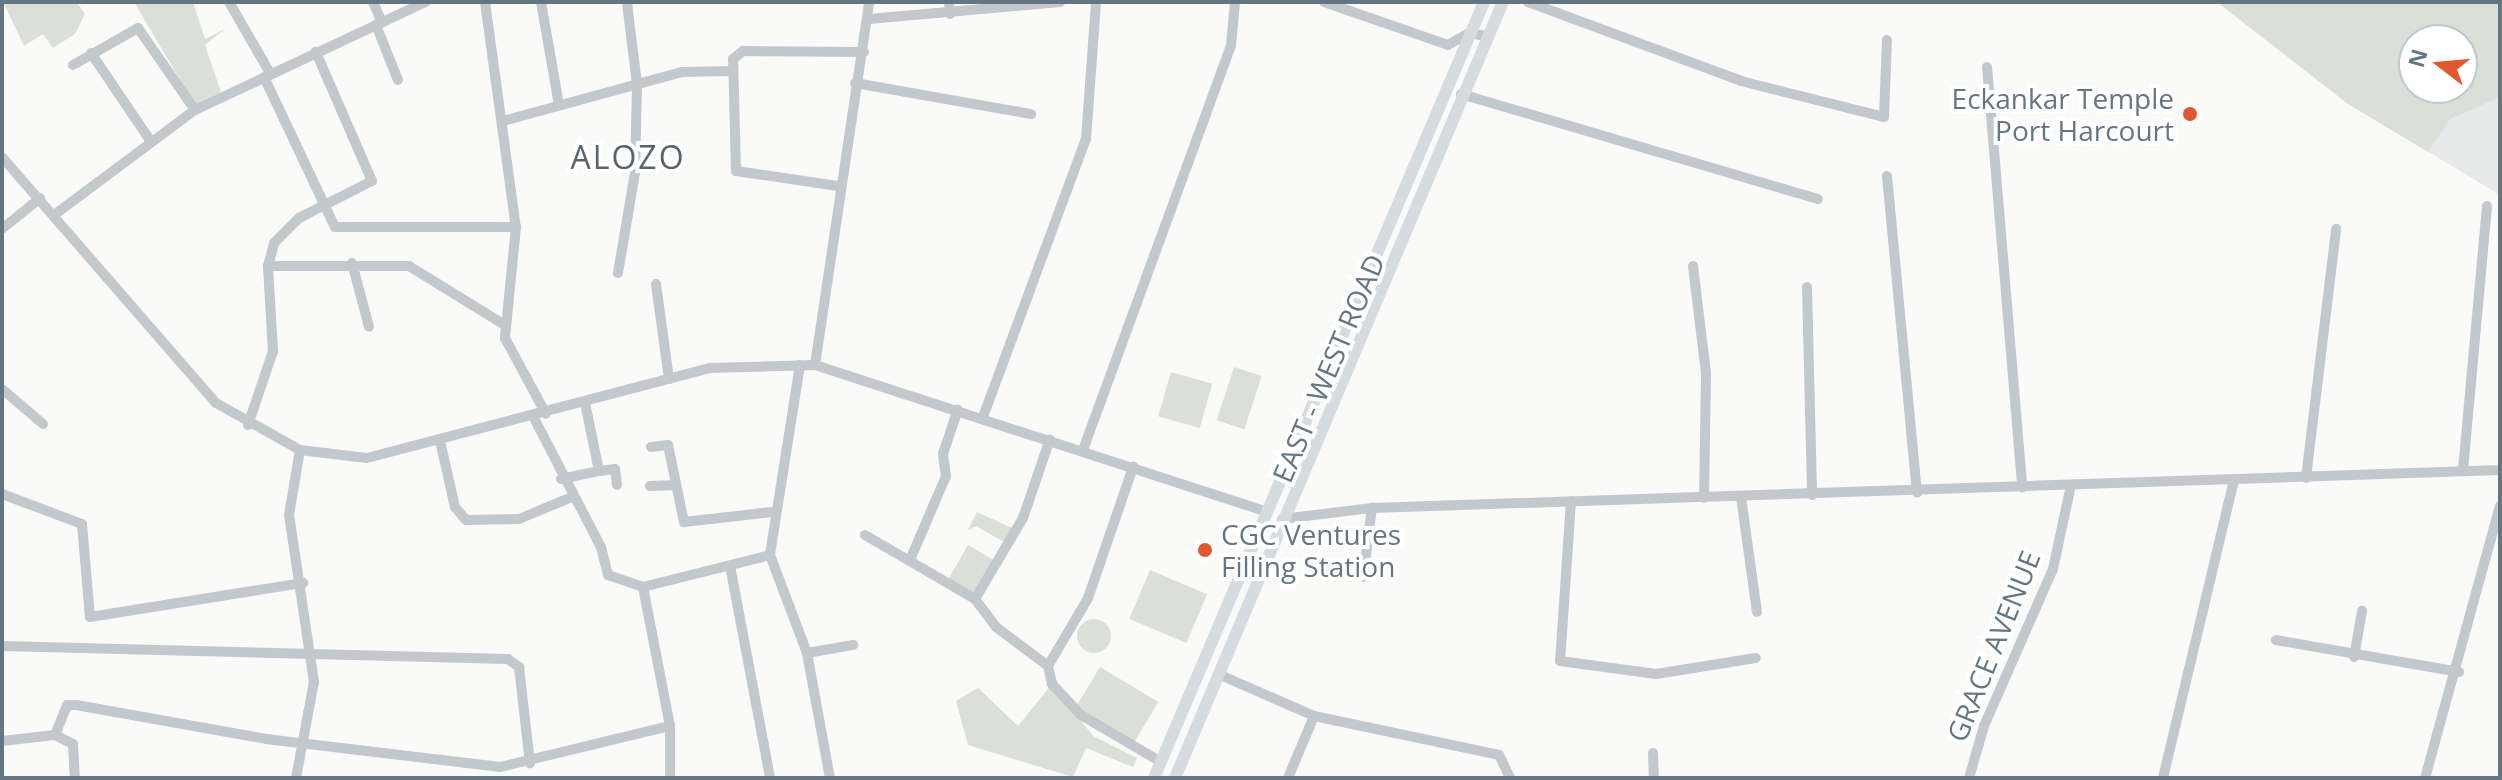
<!DOCTYPE html>
<style>
body{margin:0}
#map{position:relative;width:2502px;height:780px;overflow:hidden;background:#fafaf8;font-family:"Open Sans",sans-serif}
div>[style]{position:absolute}
.built>*{inset:0;background:#e8e9e9}
.green>*{inset:0;background:#dadfd7;transform-origin:0 0}
.round{border-radius:50%}
.minor>*{height:10px;margin:-5px;padding:0 5px;transform-origin:5px;border-radius:5px;background:#c3c8cc}
.major>*{height:12px;margin:-6px;padding:0 6px;transform-origin:6px;border-radius:6px;background:#d6dbdf}
.dots>*{width:22px;height:22px;translate:-50% -50%;box-sizing:border-box;border:4px solid #fff;border-radius:50%}
span{translate:-50% -50%;white-space:nowrap;text-align:center;line-height:1.15;-webkit-text-stroke:8px #fff;paint-order:stroke}
.poi-label{font-size:28px;color:#657683}
.right{translate:-100% -50%;text-align:right}
.left{translate:0 -50%;text-align:left}
.street-label{font-size:28px;color:#657683}
.quarter-label{font-size:32px;color:#57646e;letter-spacing:2px}
.frame{position:absolute;inset:0;border:4px solid #657683;pointer-events:none}
.north{position:absolute;left:2398px;top:24px;width:80px;height:80px;box-sizing:border-box;background:#fff;border:2px solid #c1c8cd;border-radius:50%;rotate:286deg;font-size:22px;font-weight:700;line-height:32px;text-align:center;color:#657683}
.north::after{content:'';display:block;margin:auto;width:28px;height:36px;background:#e4572e;clip-path:polygon(50% 0,100% 100%,50% 72%,0 100%)}
</style>
<div id="map">
<div class="built">
<div style="clip-path:polygon(evenodd,2217px 2px,2500px 2px,2500px 195px,2349px 104px,2217px 2px,2414px 40px,2462px 40px,2462px 88px,2414px 88px,2414px 40px)"></div>
</div>
<div class="green">
<div style="clip-path:polygon(3px 2px,77px 2px,85px 14px,75px 34px,53px 48px,43px 34px,24px 46px)"></div>
<div style="clip-path:polygon(134px 2px,193px 2px,205px 39px,225px 29px,205px 45px,221px 92px,195px 105px)"></div>
<div style="clip-path:polygon(evenodd,2217px 2px,2500px 2px,2500px 97px,2450px 119px,2428px 152px,2348px 104px,2217px 2px,2414px 40px,2462px 40px,2462px 88px,2414px 88px,2414px 40px)"></div>
<div style="left:1234px;top:367px;width:29px;height:56px;rotate:18deg"></div>
<div style="left:1171px;top:372px;width:43px;height:46px;rotate:16deg"></div>
<div style="clip-path:polygon(977px 512px,1012px 528px,1004px 542px,976px 526px,968px 530px)"></div>
<div style="left:968px;top:545px;width:32px;height:39px;rotate:30deg"></div>
<div style="left:1150px;top:570px;width:62px;height:53px;rotate:23deg"></div>
<div class="round" style="left:1077px;top:619px;width:34px;height:34px"></div>
<div style="left:1100px;top:667px;width:68px;height:47px;rotate:31deg"></div>
<div style="clip-path:polygon(1052px 684px,1093px 736px,1137px 758px,1133px 767px,1086px 748px,1073px 777px,968px 745px,956px 701px,978px 688px,1018px 726px)"></div>
</div>
<div class="minor">
<div style="left:229px;top:2px;width:82px;rotate:60deg"></div>
<div style="left:373px;top:2px;width:22px;rotate:66deg"></div>
<div style="left:485px;top:2px;width:227px;rotate:82.2deg"></div>
<div style="left:516px;top:227px;width:112px;rotate:95.7deg"></div>
<div style="left:505px;top:338px;width:86px;rotate:61.7deg"></div>
<div style="left:541px;top:2px;width:105px;rotate:80.1deg"></div>
<div style="left:949px;top:2px;width:12px;rotate:85deg"></div>
<div style="left:1324px;top:2px;width:131px;rotate:19.1deg"></div>
<div style="left:1448px;top:45px;width:24px;rotate:-30deg"></div>
<div style="left:1469px;top:33px;width:17px;rotate:10deg"></div>
<div style="left:1528px;top:2px;width:227px;rotate:20.3deg"></div>
<div style="left:1741px;top:81px;width:147px;rotate:14.1deg"></div>
<div style="left:1884px;top:117px;width:77px;rotate:-87.8deg"></div>
<div style="left:869px;top:19px;width:192px;rotate:-5.1deg"></div>
<div style="left:376px;top:25px;width:59px;rotate:68.2deg"></div>
<div style="left:91px;top:53px;width:105px;rotate:55.9deg"></div>
<div style="left:73px;top:65px;width:75px;rotate:-29.6deg"></div>
<div style="left:138px;top:28px;width:100px;rotate:55.2deg"></div>
<div style="left:1987px;top:67px;width:422px;rotate:85.2deg"></div>
<div style="left:264px;top:77px;width:166px;rotate:64.7deg"></div>
<div style="left:335px;top:227px;width:181px"></div>
<div style="left:855px;top:83px;width:179px;rotate:10deg"></div>
<div style="left:1461px;top:94px;width:372px;rotate:16.4deg"></div>
<div style="left:503px;top:121px;width:186px;rotate:-15.3deg"></div>
<div style="left:682px;top:72px;width:50px;rotate:-1.1deg"></div>
<div style="left:2px;top:157px;width:326px;rotate:49deg"></div>
<div style="left:216px;top:403px;width:96px;rotate:29.2deg"></div>
<div style="left:300px;top:450px;width:67px;rotate:6.8deg"></div>
<div style="left:367px;top:458px;width:355px;rotate:-14.7deg"></div>
<div style="left:710px;top:368px;width:105px;rotate:-1.6deg"></div>
<div style="left:815px;top:365px;width:476px;rotate:18deg"></div>
<div style="left:1887px;top:176px;width:318px;rotate:84.6deg"></div>
<div style="left:838px;top:186px;width:103px;rotate:-171.6deg"></div>
<div style="left:736px;top:171px;width:112px;rotate:-91.5deg"></div>
<div style="left:733px;top:59px;width:13px;rotate:-39deg"></div>
<div style="left:743px;top:51px;width:121px;rotate:0.5deg"></div>
<div style="left:54px;top:215px;width:176px;rotate:-36.7deg"></div>
<div style="left:195px;top:110px;width:255px;rotate:-25.1deg"></div>
<div style="left:2px;top:229px;width:49px;rotate:-39.2deg"></div>
<div style="left:352px;top:263px;width:66px;rotate:75.1deg"></div>
<div style="left:268px;top:266px;width:141px"></div>
<div style="left:409px;top:266px;width:113px;rotate:31.6deg"></div>
<div style="left:1693px;top:266px;width:109px;rotate:83.1deg"></div>
<div style="left:1706px;top:374px;width:124px;rotate:90.9deg"></div>
<div style="left:618px;top:273px;width:101px;rotate:-80.4deg"></div>
<div style="left:635px;top:173px;width:89px;rotate:-88.7deg"></div>
<div style="left:637px;top:84px;width:83px;rotate:-97deg"></div>
<div style="left:656px;top:284px;width:96px;rotate:82.2deg"></div>
<div style="left:1807px;top:287px;width:208px;rotate:88.6deg"></div>
<div style="left:800px;top:365px;width:192px;rotate:99deg"></div>
<div style="left:770px;top:555px;width:105px;rotate:69.3deg"></div>
<div style="left:807px;top:653px;width:127px;rotate:79.6deg"></div>
<div style="left:815px;top:365px;width:367px;rotate:-81.5deg"></div>
<div style="left:2px;top:389px;width:54px;rotate:40.5deg"></div>
<div style="left:983px;top:417px;width:296px;rotate:-69.7deg"></div>
<div style="left:1086px;top:139px;width:137px;rotate:-85.8deg"></div>
<div style="left:534px;top:418px;width:145px;rotate:62.6deg"></div>
<div style="left:601px;top:547px;width:29px;rotate:76deg"></div>
<div style="left:608px;top:575px;width:37px;rotate:19deg"></div>
<div style="left:248px;top:425px;width:78px;rotate:-71.3deg"></div>
<div style="left:273px;top:351px;width:85px;rotate:-93.4deg"></div>
<div style="left:268px;top:266px;width:24px;rotate:-75deg"></div>
<div style="left:274px;top:243px;width:35px;rotate:-45deg"></div>
<div style="left:299px;top:218px;width:82px;rotate:-26.9deg"></div>
<div style="left:372px;top:181px;width:141px;rotate:-113.5deg"></div>
<div style="left:440px;top:441px;width:68px;rotate:77.2deg"></div>
<div style="left:455px;top:507px;width:17px;rotate:50deg"></div>
<div style="left:466px;top:520px;width:53px;rotate:-1.1deg"></div>
<div style="left:519px;top:519px;width:57px;rotate:-22.5deg"></div>
<div style="left:651px;top:447px;width:17px;rotate:-7deg"></div>
<div style="left:668px;top:445px;width:79px;rotate:78.3deg"></div>
<div style="left:684px;top:522px;width:89px;rotate:-6.5deg"></div>
<div style="left:1083px;top:450px;width:431px;rotate:-69.9deg"></div>
<div style="left:1231px;top:45px;width:43px;rotate:-84.7deg"></div>
<div style="left:2463px;top:470px;width:265px;rotate:-84.8deg"></div>
<div style="left:599px;top:471px;width:16px;rotate:-7deg"></div>
<div style="left:615px;top:469px;width:16px;rotate:83deg"></div>
<div style="left:2306px;top:478px;width:251px;rotate:-83.1deg"></div>
<div style="left:561px;top:479px;width:39px;rotate:-12deg"></div>
<div style="left:599px;top:471px;width:69px;rotate:-101.6deg"></div>
<div style="left:650px;top:486px;width:26px;rotate:-2deg"></div>
<div style="left:2px;top:494px;width:85px;rotate:20.6deg"></div>
<div style="left:82px;top:524px;width:93px;rotate:85.1deg"></div>
<div style="left:90px;top:617px;width:216px;rotate:-9.1deg"></div>
<div style="left:1741px;top:497px;width:116px;rotate:82.1deg"></div>
<div style="left:1571px;top:501px;width:160px;rotate:93.9deg"></div>
<div style="left:1560px;top:661px;width:97px;rotate:7.7deg"></div>
<div style="left:1656px;top:674px;width:101px;rotate:-9.1deg"></div>
<div style="left:1282px;top:519px;width:91px;rotate:-7deg"></div>
<div style="left:1372px;top:508px;width:1129px;rotate:-1.93deg"></div>
<div style="left:865px;top:535px;width:127px;rotate:30.2deg"></div>
<div style="left:975px;top:599px;width:35px;rotate:53deg"></div>
<div style="left:996px;top:627px;width:65px;rotate:36.9deg"></div>
<div style="left:1048px;top:666px;width:18px;rotate:77deg"></div>
<div style="left:1052px;top:684px;width:42px;rotate:46.9deg"></div>
<div style="left:1081px;top:715px;width:93px;rotate:30.4deg"></div>
<div style="left:910px;top:560px;width:91px;rotate:-66.8deg"></div>
<div style="left:946px;top:476px;width:22px;rotate:-98deg"></div>
<div style="left:943px;top:454px;width:47px;rotate:-71.6deg"></div>
<div style="left:731px;top:571px;width:211px;rotate:79.3deg"></div>
<div style="left:1363px;top:577px;width:70px;rotate:-82.6deg"></div>
<div style="left:975px;top:599px;width:94px;rotate:-59.3deg"></div>
<div style="left:1023px;top:518px;width:83px;rotate:-71.1deg"></div>
<div style="left:2276px;top:640px;width:186px;rotate:9.9deg"></div>
<div style="left:2px;top:646px;width:506px;rotate:1.47deg"></div>
<div style="left:508px;top:659px;width:14px;rotate:36deg"></div>
<div style="left:519px;top:667px;width:97px;rotate:83.5deg"></div>
<div style="left:807px;top:653px;width:47px;rotate:-9.9deg"></div>
<div style="left:2354px;top:657px;width:47px;rotate:-80.1deg"></div>
<div style="left:1048px;top:666px;width:79px;rotate:-59.5deg"></div>
<div style="left:1088px;top:598px;width:139px;rotate:-71deg"></div>
<div style="left:1218px;top:674px;width:105px;rotate:23.6deg"></div>
<div style="left:1314px;top:716px;width:189px;rotate:11.9deg"></div>
<div style="left:1499px;top:755px;width:25px;rotate:64deg"></div>
<div style="left:55px;top:735px;width:32px;rotate:-68deg"></div>
<div style="left:67px;top:705px;width:9px"></div>
<div style="left:76px;top:705px;width:193px;rotate:10.1deg"></div>
<div style="left:266px;top:739px;width:236px;rotate:6.8deg"></div>
<div style="left:500px;top:767px;width:175px;rotate:-13.6deg"></div>
<div style="left:2px;top:741px;width:53px;rotate:-6.5deg"></div>
<div style="left:55px;top:735px;width:20px;rotate:27deg"></div>
<div style="left:73px;top:744px;width:34px;rotate:87deg"></div>
<div style="left:1653px;top:753px;width:25px;rotate:88deg"></div>
<div style="left:296px;top:778px;width:98px;rotate:-79.4deg"></div>
<div style="left:314px;top:682px;width:169px;rotate:-98.5deg"></div>
<div style="left:289px;top:515px;width:66px;rotate:-80.4deg"></div>
<div style="left:670px;top:778px;width:52px;rotate:-90deg"></div>
<div style="left:670px;top:726px;width:142px;rotate:-101deg"></div>
<div style="left:643px;top:587px;width:131px;rotate:-14.1deg"></div>
<div style="left:1288px;top:778px;width:67px;rotate:-67.2deg"></div>
<div style="left:1969px;top:778px;width:54px;rotate:-73.9deg"></div>
<div style="left:1984px;top:726px;width:171px;rotate:-66.3deg"></div>
<div style="left:2053px;top:569px;width:86px;rotate:-77.9deg"></div>
<div style="left:2163px;top:778px;width:305px;rotate:-76.6deg"></div>
<div style="left:2425px;top:778px;width:282px;rotate:-74.6deg"></div>
</div>
<div class="major">
<div style="left:1154px;top:778px;width:843px;rotate:-66.96deg"></div>
<div style="left:1175px;top:778px;width:842px;rotate:-67.09deg"></div>
</div>
<div class="dots">
<div style="left:2190px;top:114px;background:#e4572e"></div>
<div style="left:1205px;top:550px;background:#e4572e"></div>
</div>
<div class="poi-label">
<span class="right" style="left:2174px;top:114px">Eckankar Temple<br>Port Harcourt</span>
<span class="left" style="left:1221px;top:550px">CGC Ventures<br>Filling Station</span>
</div>
<div class="street-label">
<span style="left:1328px;top:368px;rotate:-67deg">EAST - WEST ROAD</span>
<span style="left:1993px;top:646px;rotate:-68deg">GRACE AVENUE</span>
</div>
<div class="quarter-label">
<span style="left:628px;top:157px">ALOZO</span>
</div>
<div class="frame"></div>
<div class="north">N</div>
</div>
